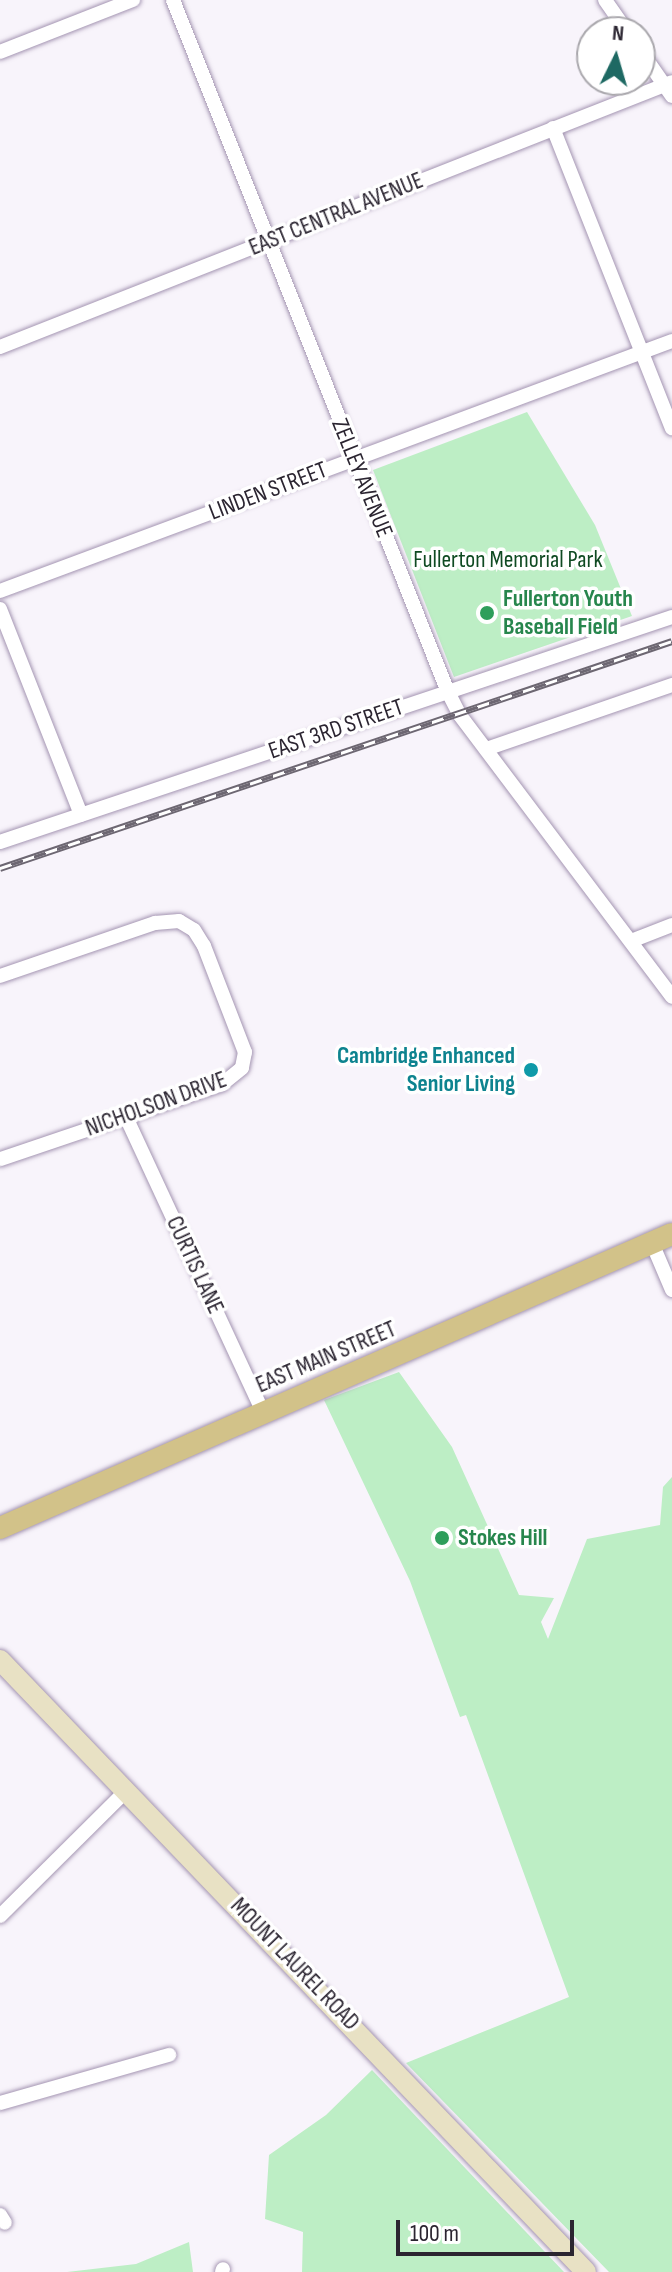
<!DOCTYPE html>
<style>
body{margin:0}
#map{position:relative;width:672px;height:2272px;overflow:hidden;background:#f8f4fb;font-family:"Sofia Sans Condensed",sans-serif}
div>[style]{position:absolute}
.green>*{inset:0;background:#bdeec5}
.roads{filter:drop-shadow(0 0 2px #a495b2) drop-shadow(0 0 2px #a495b2)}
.street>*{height:14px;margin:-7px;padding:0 7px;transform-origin:7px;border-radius:7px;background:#fff}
.secondary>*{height:20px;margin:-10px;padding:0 10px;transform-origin:10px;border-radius:10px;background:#e8e1c4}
.primary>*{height:22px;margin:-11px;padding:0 11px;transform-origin:11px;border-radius:11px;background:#d2c289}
.rail>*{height:7px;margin-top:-3.5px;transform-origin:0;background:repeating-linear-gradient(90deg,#fff 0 12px,#6d6772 0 24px);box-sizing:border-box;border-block:2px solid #6d6772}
.dots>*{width:22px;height:22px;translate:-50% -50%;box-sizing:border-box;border:4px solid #fff;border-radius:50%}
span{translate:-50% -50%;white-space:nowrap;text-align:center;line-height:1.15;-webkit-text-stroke:7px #fff;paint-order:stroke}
.street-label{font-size:24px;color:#2b2531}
.park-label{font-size:24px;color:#0f4a22}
.leisure-label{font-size:24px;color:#27864d;font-weight:700}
.left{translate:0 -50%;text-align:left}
.culture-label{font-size:24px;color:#0d838f;font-weight:700}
.right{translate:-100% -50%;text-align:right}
.north{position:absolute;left:576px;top:16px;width:80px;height:80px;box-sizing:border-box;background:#fff;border:2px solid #aaa8ad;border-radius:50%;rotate:5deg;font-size:22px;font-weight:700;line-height:32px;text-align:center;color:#2b2531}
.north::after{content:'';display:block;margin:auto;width:28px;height:36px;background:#1e6963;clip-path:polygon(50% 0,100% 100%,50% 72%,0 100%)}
.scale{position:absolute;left:396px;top:2220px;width:178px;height:36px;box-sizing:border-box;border:4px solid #2b2531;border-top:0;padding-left:10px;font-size:24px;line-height:28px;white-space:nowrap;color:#2b2531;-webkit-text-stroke:6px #fff;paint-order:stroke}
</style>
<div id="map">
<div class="green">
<div style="clip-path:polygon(527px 412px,595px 525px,632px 616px,454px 677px,373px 470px)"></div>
<div style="clip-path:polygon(399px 1372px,452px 1447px,519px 1595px,554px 1598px,541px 1622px,548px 1639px,587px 1539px,660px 1525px,663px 1487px,672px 1477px,672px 2272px,609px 2272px,406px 2063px,569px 1997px,466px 1715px,460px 1717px,410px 1581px,324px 1400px)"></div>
<div style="clip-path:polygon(372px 2070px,564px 2272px,302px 2272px,303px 2232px,265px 2219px,269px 2155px,326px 2115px)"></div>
<div style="clip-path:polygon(189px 2242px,193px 2272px,67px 2272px,136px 2264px)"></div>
</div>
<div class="roads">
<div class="street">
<div style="left:173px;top:0;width:745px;rotate:68.33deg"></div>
<div style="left:448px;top:692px;width:25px;rotate:63deg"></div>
<div style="left:459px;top:714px;width:354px;rotate:53deg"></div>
<div style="left:605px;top:0;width:39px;rotate:55deg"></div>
<div style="left:640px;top:50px;width:56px;rotate:55.2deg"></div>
<div style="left:0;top:52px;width:143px;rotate:-21.4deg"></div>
<div style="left:553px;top:128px;width:323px;rotate:68.4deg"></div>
<div style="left:0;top:347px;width:722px;rotate:-21.52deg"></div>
<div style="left:0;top:591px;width:717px;rotate:-20.41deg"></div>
<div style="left:0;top:609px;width:221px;rotate:68.5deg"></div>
<div style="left:489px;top:748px;width:194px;rotate:-19deg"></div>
<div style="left:0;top:842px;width:709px;rotate:-18.51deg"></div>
<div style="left:631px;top:941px;width:44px;rotate:-21.3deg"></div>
<div style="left:0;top:976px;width:164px;rotate:-18.9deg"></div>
<div style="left:155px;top:923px;width:24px;rotate:-5deg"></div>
<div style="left:179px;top:921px;width:17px;rotate:31deg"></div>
<div style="left:194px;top:930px;width:19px;rotate:58deg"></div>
<div style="left:204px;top:946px;width:114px;rotate:68.9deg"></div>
<div style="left:245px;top:1052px;width:16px;rotate:101deg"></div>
<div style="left:242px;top:1068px;width:26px;rotate:141deg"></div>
<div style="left:222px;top:1084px;width:234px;rotate:161.3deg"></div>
<div style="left:126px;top:1117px;width:325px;rotate:65.1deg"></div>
<div style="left:652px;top:1243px;width:51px;rotate:66.9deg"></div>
<div style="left:0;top:1916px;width:179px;rotate:-44.8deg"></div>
<div style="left:0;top:2103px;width:176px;rotate:-15.9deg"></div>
<div style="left:0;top:2215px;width:9px;rotate:58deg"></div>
<div style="left:222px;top:2272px;width:3px;rotate:-72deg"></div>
</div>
<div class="secondary">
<div style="left:0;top:1660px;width:847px;rotate:46.24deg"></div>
</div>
<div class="primary">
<div style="left:0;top:1528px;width:733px;rotate:-23.63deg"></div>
</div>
</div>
<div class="rail">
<div style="left:0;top:868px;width:709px;rotate:-18.66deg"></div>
</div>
<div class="dots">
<div style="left:487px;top:613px;background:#2e9e5b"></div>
<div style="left:531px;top:1070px;background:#0f9aa8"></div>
<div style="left:442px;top:1538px;background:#2e9e5b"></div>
</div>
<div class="street-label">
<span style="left:336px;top:214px;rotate:-22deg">EAST CENTRAL AVENUE</span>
<span style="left:362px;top:478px;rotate:68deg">ZELLEY AVENUE</span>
<span style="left:268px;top:491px;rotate:-21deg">LINDEN STREET</span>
<span style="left:336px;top:729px;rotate:-19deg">EAST 3RD STREET</span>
<span style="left:156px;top:1104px;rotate:-20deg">NICHOLSON DRIVE</span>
<span style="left:195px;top:1265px;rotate:65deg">CURTIS LANE</span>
<span style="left:326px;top:1357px;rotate:-23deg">EAST MAIN STREET</span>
<span style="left:295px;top:1964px;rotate:46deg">MOUNT LAUREL ROAD</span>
</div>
<div class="park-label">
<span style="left:508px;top:560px">Fullerton Memorial Park</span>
</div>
<div class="leisure-label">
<span class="left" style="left:503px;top:613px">Fullerton Youth<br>Baseball Field</span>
<span class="left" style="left:458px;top:1538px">Stokes Hill</span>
</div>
<div class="culture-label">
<span class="right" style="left:515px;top:1070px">Cambridge Enhanced<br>Senior Living</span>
</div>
<div class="north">N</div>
<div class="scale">100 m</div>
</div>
